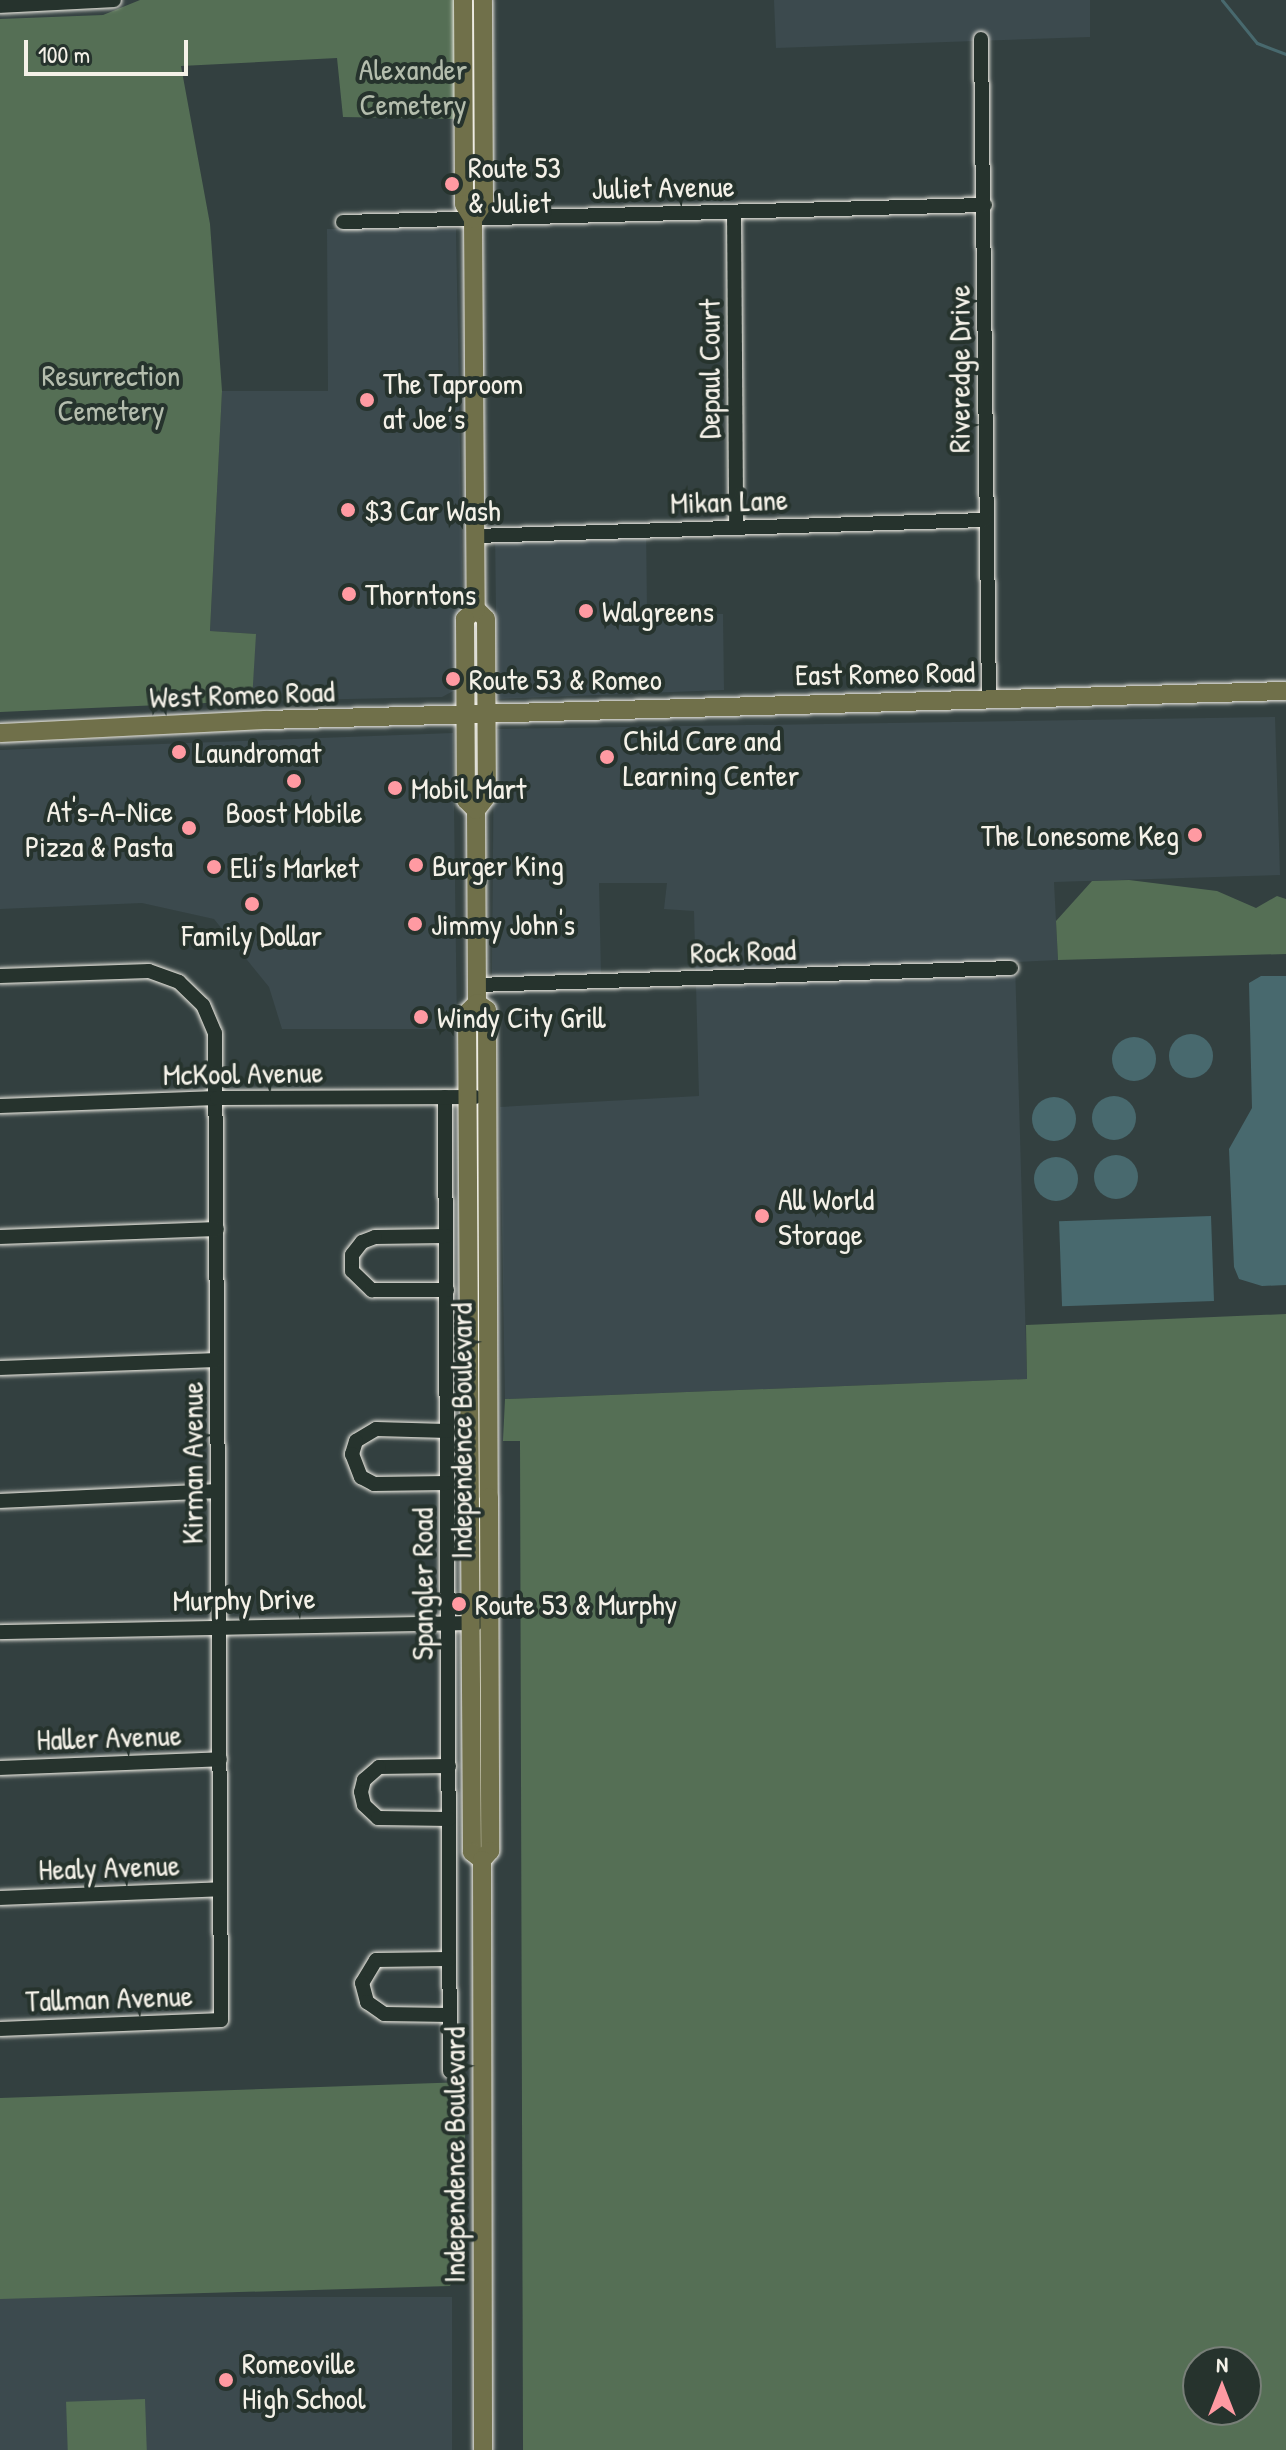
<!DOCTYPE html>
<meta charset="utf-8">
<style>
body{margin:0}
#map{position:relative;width:1286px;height:2450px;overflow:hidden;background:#334040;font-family:"Patrick Hand",sans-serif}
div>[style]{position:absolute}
.built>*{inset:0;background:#3c4a4e;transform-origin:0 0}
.green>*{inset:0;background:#556f55;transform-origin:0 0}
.water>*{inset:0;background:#48696e;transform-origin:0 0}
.round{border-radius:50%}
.stream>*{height:3px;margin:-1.5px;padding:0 1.5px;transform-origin:1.5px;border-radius:1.5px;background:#48696e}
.roads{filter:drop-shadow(0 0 2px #f4f1e8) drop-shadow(0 0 2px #f4f1e8)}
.minor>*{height:14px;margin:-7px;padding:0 7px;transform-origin:7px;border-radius:7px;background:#26332d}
.major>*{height:18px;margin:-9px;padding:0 9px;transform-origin:9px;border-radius:9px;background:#70704a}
.dots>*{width:22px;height:22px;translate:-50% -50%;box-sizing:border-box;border:4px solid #26332d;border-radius:50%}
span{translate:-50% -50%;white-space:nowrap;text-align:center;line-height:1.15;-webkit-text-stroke:8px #26332d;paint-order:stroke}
.park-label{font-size:30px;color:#b4bdad}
.poi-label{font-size:30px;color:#f4f1e8}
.left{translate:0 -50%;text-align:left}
.right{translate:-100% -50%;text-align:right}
.street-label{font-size:30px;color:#f4f1e8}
.north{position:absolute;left:1182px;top:2346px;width:80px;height:80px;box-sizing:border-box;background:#26332d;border:2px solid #787f78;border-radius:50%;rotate:0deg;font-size:22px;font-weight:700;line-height:32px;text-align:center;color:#f4f1e8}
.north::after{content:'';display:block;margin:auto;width:28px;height:36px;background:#ff9aa2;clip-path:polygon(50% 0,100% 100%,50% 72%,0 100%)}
.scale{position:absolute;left:24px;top:40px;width:164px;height:36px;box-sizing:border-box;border:4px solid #f4f1e8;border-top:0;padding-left:10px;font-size:24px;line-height:28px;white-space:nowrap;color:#f4f1e8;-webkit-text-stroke:6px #26332d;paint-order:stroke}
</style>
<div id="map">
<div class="built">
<div style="clip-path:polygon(774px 0,1090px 0,1090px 37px,776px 48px)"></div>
<div style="clip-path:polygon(327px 229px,456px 229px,464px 674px,457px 689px,442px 697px,252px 701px,255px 634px,210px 631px,222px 391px,328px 391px)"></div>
<div style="clip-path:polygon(646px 522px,647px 613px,723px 614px,724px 690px,497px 699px,495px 527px)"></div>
<div style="clip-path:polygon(1275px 717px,1280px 875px,1054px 882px,1058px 960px,1015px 962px,1027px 1379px,505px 1399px,500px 1107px,699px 1096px,694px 911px,664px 909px,667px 883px,599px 883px,601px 974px,492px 977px,494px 729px)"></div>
<div style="clip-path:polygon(453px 733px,457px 1029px,282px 1029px,269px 987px,214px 919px,142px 903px,0 909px,0 750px)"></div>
<div style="left:452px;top:2297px;width:153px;height:452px;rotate:90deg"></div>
</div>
<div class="green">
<div style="clip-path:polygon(140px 0,456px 0,456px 119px,343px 117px,337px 58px,181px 66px,210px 224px,222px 391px,210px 631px,256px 634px,252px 701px,0 712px,0 19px,103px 15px)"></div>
<div style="clip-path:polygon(1129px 880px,1217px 891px,1256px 908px,1277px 896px,1286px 899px,1286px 954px,1058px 960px,1056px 921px,1092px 881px)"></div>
<div style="clip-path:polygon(evenodd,1286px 1314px,1286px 2450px,523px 2450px,520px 1441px,503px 1441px,505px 1399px,1027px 1379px,1026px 1325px,1286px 1314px,1198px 2362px,1246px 2362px,1246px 2410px,1198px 2410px,1198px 2362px)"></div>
<div style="clip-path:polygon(466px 2082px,463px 2262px,450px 2286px,0 2299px,0 2098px)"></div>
<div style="left:145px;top:2399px;width:51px;height:79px;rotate:88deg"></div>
</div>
<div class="water">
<div style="clip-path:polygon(1261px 976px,1286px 976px,1286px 1285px,1262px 1286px,1239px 1279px,1234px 1267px,1229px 1149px,1252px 1108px,1249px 983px)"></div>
<div class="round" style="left:1169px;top:1034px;width:44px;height:44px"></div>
<div class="round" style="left:1112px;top:1037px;width:44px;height:44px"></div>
<div class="round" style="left:1092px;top:1096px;width:44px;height:44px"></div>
<div class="round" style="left:1032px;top:1097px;width:44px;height:44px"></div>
<div class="round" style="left:1094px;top:1155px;width:44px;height:44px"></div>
<div class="round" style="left:1034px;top:1157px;width:44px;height:44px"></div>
<div style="left:1211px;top:1216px;width:85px;height:152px;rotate:88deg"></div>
</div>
<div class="stream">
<div style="left:1222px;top:0;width:55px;rotate:50.9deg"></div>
<div style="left:1257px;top:43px;width:31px;rotate:21deg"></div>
</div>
<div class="roads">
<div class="minor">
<div style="left:0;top:6px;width:114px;rotate:-3deg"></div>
<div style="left:981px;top:39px;width:660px;rotate:89.31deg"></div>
<div style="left:734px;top:212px;width:314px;rotate:89.6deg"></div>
<div style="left:343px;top:222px;width:642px;rotate:-1.52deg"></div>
<div style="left:475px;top:536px;width:510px;rotate:-1.8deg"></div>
<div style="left:0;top:976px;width:149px;rotate:-1.9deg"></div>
<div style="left:149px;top:971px;width:32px;rotate:20deg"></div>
<div style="left:179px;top:982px;width:33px;rotate:44deg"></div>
<div style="left:203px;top:1005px;width:30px;rotate:67deg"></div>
<div style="left:215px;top:1033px;width:987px;rotate:89.65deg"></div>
<div style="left:221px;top:2020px;width:221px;rotate:177.7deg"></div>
<div style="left:477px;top:985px;width:534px;rotate:-1.82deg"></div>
<div style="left:445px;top:1097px;width:974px;rotate:89.71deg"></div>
<div style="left:0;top:1106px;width:217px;rotate:-2.1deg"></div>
<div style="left:217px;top:1098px;width:258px;rotate:-0.2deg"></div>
<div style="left:446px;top:1236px;width:71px;rotate:179.2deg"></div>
<div style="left:375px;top:1237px;width:14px;rotate:159deg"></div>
<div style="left:362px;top:1242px;width:16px;rotate:128deg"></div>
<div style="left:352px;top:1255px;width:16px;rotate:90deg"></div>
<div style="left:352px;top:1271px;width:28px;rotate:44deg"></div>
<div style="left:372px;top:1290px;width:75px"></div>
<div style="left:0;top:1237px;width:217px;rotate:-2.1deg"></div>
<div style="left:0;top:1368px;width:217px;rotate:-2.1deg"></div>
<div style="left:447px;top:1431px;width:71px;rotate:-178.4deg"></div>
<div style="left:376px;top:1429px;width:23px;rotate:149deg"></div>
<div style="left:356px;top:1441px;width:14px;rotate:107deg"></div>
<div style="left:352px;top:1454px;width:25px;rotate:69deg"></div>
<div style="left:361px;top:1477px;width:15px;rotate:28deg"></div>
<div style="left:374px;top:1484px;width:73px;rotate:-0.8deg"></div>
<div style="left:0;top:1501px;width:218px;rotate:-2.6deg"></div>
<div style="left:0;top:1632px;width:477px;rotate:-1.1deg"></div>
<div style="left:449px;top:1766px;width:70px;rotate:179.2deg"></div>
<div style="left:379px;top:1767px;width:20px;rotate:139deg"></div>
<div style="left:364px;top:1780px;width:12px;rotate:104deg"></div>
<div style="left:361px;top:1792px;width:13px;rotate:77deg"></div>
<div style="left:364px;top:1805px;width:19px;rotate:43deg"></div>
<div style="left:378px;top:1818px;width:71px;rotate:0.8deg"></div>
<div style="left:0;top:1768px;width:220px;rotate:-2.3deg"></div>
<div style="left:0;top:1898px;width:220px;rotate:-2.3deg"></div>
<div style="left:449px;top:1959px;width:73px;rotate:179.2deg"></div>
<div style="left:376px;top:1960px;width:27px;rotate:121deg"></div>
<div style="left:362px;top:1983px;width:20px;rotate:75deg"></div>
<div style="left:367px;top:2002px;width:21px;rotate:35deg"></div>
<div style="left:384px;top:2014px;width:66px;rotate:0.9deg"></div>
</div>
<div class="major">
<div style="left:463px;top:0;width:204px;rotate:89.7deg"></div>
<div style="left:464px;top:204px;width:17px;rotate:59deg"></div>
<div style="left:473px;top:219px;width:390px;rotate:89.6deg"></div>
<div style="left:476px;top:609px;width:14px;rotate:45deg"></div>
<div style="left:486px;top:619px;width:177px;rotate:89.7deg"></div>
<div style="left:487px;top:796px;width:18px;rotate:128deg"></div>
<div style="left:476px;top:810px;width:193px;rotate:89.7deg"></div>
<div style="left:477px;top:1003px;width:14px;rotate:135deg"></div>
<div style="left:467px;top:1013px;width:839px;rotate:89.66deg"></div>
<div style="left:472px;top:1852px;width:13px;rotate:39deg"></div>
<div style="left:473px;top:219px;width:20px;rotate:-57deg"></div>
<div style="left:484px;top:202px;width:202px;rotate:-90.3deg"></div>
<div style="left:476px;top:609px;width:15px;rotate:138deg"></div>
<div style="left:465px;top:619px;width:181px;rotate:89.7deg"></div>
<div style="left:466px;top:800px;width:14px;rotate:45deg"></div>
<div style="left:0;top:733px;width:266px;rotate:-2.8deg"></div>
<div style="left:266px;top:720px;width:1020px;rotate:-1.63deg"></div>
<div style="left:477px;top:1003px;width:12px;rotate:35deg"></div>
<div style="left:487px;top:1010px;width:487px;rotate:89.8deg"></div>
<div style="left:489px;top:1497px;width:354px;rotate:89.8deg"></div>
<div style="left:490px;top:1851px;width:12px;rotate:132deg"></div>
<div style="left:482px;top:1860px;width:590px;rotate:89.9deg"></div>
</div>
</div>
<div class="dots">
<div style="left:452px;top:184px;background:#ff9aa2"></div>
<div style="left:367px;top:400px;background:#ff9aa2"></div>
<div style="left:348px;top:510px;background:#ff9aa2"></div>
<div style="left:349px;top:594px;background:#ff9aa2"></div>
<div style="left:586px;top:611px;background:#ff9aa2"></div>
<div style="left:453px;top:679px;background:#ff9aa2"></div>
<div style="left:179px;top:752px;background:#ff9aa2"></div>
<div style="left:607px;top:757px;background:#ff9aa2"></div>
<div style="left:294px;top:781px;background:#ff9aa2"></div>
<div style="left:395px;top:788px;background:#ff9aa2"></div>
<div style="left:189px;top:828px;background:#ff9aa2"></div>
<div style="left:1195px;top:835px;background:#ff9aa2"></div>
<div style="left:416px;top:865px;background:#ff9aa2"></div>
<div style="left:214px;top:867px;background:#ff9aa2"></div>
<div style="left:252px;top:904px;background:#ff9aa2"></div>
<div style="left:415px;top:924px;background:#ff9aa2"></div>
<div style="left:421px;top:1017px;background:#ff9aa2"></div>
<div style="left:762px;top:1216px;background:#ff9aa2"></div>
<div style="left:459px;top:1604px;background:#ff9aa2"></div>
<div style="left:226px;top:2380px;background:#ff9aa2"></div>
</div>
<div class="park-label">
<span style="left:413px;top:86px">Alexander<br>Cemetery</span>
<span style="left:111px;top:392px">Resurrection<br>Cemetery</span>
</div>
<div class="poi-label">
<span class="left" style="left:468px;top:184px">Route 53<br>&amp; Juliet</span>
<span class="left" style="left:383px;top:400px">The Taproom<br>at Joe’s</span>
<span class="left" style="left:364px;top:510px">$3 Car Wash</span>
<span class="left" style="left:365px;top:594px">Thorntons</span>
<span class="left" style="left:602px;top:611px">Walgreens</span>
<span class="left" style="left:469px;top:679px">Route 53 &amp; Romeo</span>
<span class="left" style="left:623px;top:757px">Child Care and<br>Learning Center</span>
<span class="left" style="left:195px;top:752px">Laundromat</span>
<span class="left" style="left:411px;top:788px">Mobil Mart</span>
<span class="right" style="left:173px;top:828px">At's-A-Nice<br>Pizza &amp; Pasta</span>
<span style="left:294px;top:812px">Boost Mobile</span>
<span class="right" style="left:1179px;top:835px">The Lonesome Keg</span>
<span class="left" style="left:432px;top:865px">Burger King</span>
<span class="left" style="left:230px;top:867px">Eli’s Market</span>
<span class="left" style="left:431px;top:924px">Jimmy John's</span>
<span style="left:252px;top:935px">Family Dollar</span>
<span class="left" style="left:437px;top:1017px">Windy City Grill</span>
<span class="left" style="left:778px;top:1216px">All World<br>Storage</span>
<span class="left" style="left:475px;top:1604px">Route 53 &amp; Murphy</span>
<span class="left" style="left:242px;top:2380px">Romeoville<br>High School</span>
</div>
<div class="street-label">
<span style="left:663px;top:187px;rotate:-1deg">Juliet Avenue</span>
<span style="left:709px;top:369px;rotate:-90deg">Depaul Court</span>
<span style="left:959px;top:369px;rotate:-90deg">Riveredge Drive</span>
<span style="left:729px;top:501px;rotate:-2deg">Mikan Lane</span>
<span style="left:885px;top:673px;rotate:-1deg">East Romeo Road</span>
<span style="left:242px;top:694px;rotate:-2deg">West Romeo Road</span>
<span style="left:743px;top:951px;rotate:-2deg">Rock Road</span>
<span style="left:243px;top:1073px;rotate:-1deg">McKool Avenue</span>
<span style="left:461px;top:1431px;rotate:-90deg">Independence Boulevard</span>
<span style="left:192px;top:1463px;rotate:-90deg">Kirman Avenue</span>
<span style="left:422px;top:1584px;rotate:-90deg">Spangler Road</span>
<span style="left:244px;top:1599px;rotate:-1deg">Murphy Drive</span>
<span style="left:109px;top:1737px;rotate:-2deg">Haller Avenue</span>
<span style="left:109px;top:1867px;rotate:-2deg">Healy Avenue</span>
<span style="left:109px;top:1998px;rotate:-2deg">Tallman Avenue</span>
<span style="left:454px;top:2155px;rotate:-90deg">Independence Boulevard</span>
</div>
<div class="north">N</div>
<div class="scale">100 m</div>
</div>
